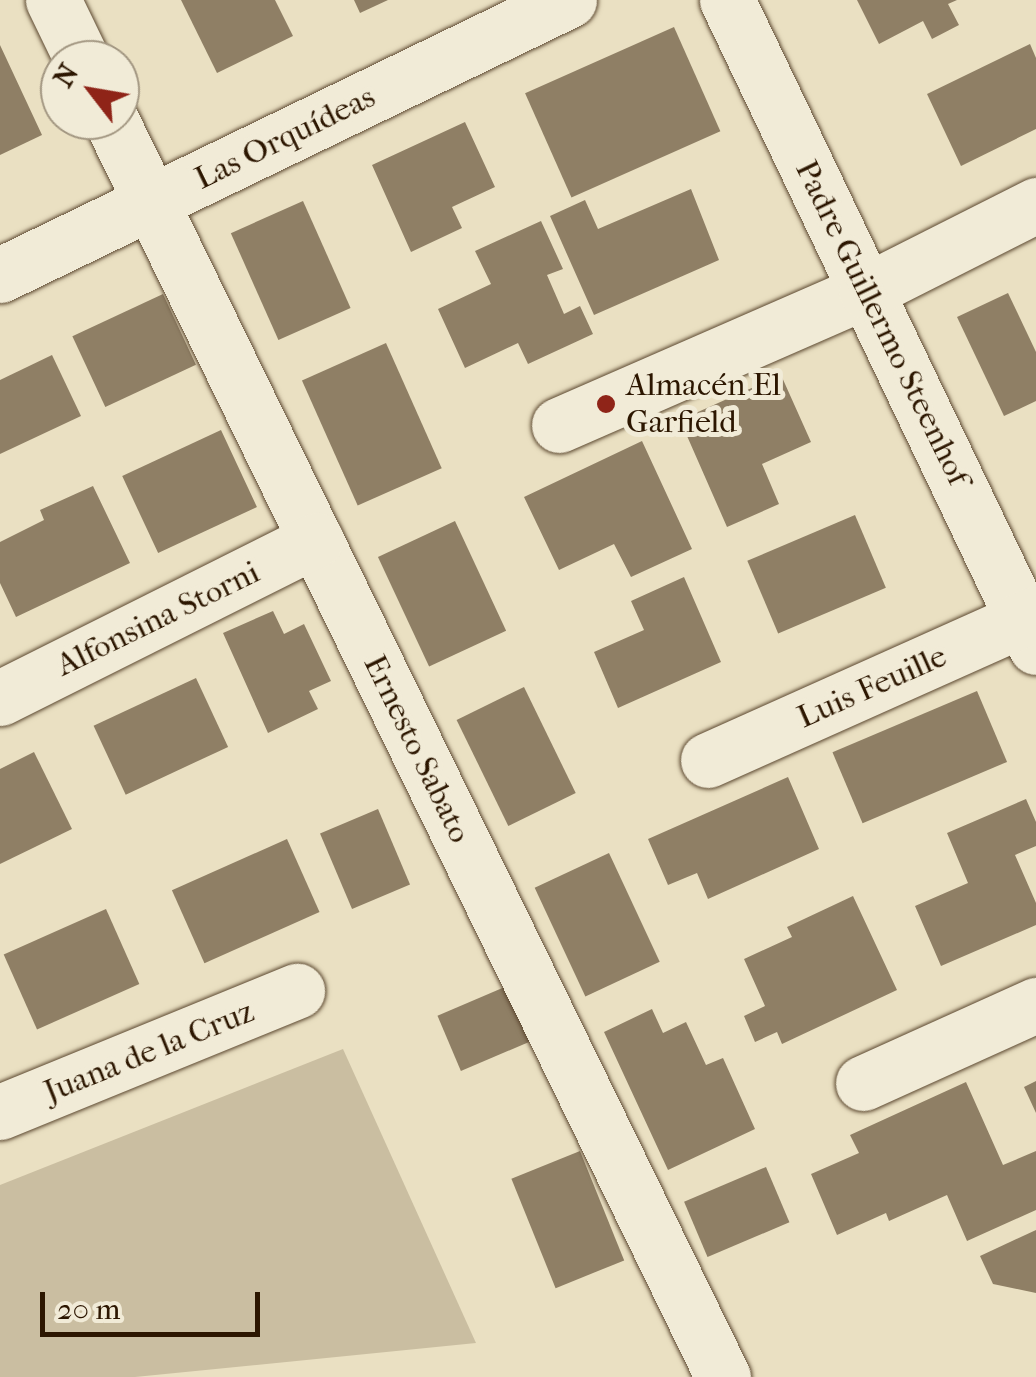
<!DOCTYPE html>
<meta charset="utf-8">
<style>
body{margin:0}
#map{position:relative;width:1036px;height:1377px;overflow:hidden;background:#eae0c2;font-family:"IM FELL French Canon",serif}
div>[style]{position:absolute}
.green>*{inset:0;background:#cabea1}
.building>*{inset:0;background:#8f7f65;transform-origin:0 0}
.roads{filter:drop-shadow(0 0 2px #5c4830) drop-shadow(0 0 2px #5c4830)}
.minor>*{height:55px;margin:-27.5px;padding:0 27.5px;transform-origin:27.5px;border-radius:27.5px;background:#f1ebd7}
.dots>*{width:28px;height:28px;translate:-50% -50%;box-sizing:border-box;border:5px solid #f1ebd7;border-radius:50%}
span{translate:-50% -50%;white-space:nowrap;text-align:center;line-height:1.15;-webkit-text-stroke:10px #f1ebd7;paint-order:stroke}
.street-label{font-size:32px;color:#2c1600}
.poi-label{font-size:32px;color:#2c1600}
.left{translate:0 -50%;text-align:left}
.north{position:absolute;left:40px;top:40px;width:100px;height:100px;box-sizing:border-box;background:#f1ebd7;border:2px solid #a29681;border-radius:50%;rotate:301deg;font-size:28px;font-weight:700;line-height:40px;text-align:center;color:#2c1600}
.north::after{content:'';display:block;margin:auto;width:35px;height:45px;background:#8f2418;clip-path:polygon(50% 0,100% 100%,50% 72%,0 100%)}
.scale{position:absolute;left:40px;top:1292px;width:220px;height:45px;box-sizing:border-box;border:5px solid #2c1600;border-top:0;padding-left:12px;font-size:30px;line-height:35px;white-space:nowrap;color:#2c1600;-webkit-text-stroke:8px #f1ebd7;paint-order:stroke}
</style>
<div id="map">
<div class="green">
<div style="clip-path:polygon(343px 1049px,476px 1343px,135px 1377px,0 1377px,0 1185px)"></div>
</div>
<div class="building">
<div style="clip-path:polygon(181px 0,275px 0,293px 36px,217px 73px)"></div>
<div style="clip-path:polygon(354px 0,388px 0,360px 13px)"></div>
<div style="clip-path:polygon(857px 0,957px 0,948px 4px,959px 25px,932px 39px,923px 21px,879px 44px)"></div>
<div style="left:674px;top:27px;width:114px;height:163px;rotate:66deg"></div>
<div style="clip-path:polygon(1030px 44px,1036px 58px,1036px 129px,961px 166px,927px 94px)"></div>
<div style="clip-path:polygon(0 45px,42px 135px,0 155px)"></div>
<div style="clip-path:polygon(465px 122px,495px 187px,452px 207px,462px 228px,411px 252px,372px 165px)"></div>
<div style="clip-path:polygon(691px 189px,719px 260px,594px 315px,550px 216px,585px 200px,598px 229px)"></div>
<div style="left:303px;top:201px;width:117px;height:79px;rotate:66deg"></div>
<div style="clip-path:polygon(541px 221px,563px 269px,547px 275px,564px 314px,580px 306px,593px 334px,528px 364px,518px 343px,465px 368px,438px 309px,491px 284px,475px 251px)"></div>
<div style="clip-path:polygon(1008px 293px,1036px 352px,1036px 401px,1004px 416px,957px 317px)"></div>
<div style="left:163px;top:294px;width:78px;height:100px;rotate:65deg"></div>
<div style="left:386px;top:343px;width:137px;height:92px;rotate:66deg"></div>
<div style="clip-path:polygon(52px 355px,81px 416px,0 454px,0 380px)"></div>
<div style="clip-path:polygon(781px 375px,811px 442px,762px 464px,779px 504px,727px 527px,680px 420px)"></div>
<div style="left:221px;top:430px;width:85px;height:109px;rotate:65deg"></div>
<div style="clip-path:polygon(642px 441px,692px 549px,631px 577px,614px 544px,559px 570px,524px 497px)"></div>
<div style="clip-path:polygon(93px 486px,130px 563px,16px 617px,0 583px,0 542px,44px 520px,40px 510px)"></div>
<div style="left:855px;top:515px;width:79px;height:117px;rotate:67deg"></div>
<div style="left:455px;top:521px;width:121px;height:85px;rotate:65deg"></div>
<div style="clip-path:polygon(684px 577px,721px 662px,618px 708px,594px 652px,644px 630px,631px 601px)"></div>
<div style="clip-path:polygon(273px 611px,284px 634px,304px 624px,331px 681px,309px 691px,318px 709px,268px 733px,223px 633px)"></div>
<div style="left:196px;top:678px;width:76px;height:113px;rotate:65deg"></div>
<div style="left:524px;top:687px;width:118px;height:75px;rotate:64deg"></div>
<div style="left:977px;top:691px;width:77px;height:157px;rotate:67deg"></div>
<div style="clip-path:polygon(34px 752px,72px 829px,0 864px,0 769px)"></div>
<div style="clip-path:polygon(788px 777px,819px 849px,708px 899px,697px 873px,668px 885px,648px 839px)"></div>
<div style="clip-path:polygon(1026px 799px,1036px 822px,1036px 846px,1015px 855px,1036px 903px,1036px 925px,941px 966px,915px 906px,968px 883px,947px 833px)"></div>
<div style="left:378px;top:809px;width:82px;height:63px;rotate:67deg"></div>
<div style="left:287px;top:839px;width:80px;height:126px;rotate:66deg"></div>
<div style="left:609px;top:853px;width:120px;height:82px;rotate:65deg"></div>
<div style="clip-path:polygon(853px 896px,897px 990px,782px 1044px,777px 1032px,755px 1042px,744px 1016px,765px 1006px,744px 959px,792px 937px,787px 927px)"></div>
<div style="left:106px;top:909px;width:82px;height:112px;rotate:66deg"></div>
<div style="left:512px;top:984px;width:60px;height:81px;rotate:67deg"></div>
<div style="clip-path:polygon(652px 1009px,663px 1033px,686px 1022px,706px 1065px,723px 1058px,755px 1129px,668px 1170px,604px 1032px)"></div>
<div style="clip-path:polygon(1036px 1081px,1036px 1113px,1024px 1087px)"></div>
<div style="clip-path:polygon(966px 1082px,1003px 1165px,1036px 1151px,1036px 1210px,967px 1241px,947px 1195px,889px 1221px,886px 1213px,837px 1235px,811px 1174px,859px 1153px,850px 1135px)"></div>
<div style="left:580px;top:1151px;width:118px;height:74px;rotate:68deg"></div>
<div style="left:766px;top:1167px;width:60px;height:89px;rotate:67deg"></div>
<div style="clip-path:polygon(1036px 1230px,1036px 1293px,993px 1284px,980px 1256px)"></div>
</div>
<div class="roads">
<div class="minor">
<div style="left:53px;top:0;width:67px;rotate:64.2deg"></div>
<div style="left:727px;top:0;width:717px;rotate:64.47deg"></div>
<div style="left:111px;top:120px;width:1398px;rotate:64.04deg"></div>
<div style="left:0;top:275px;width:632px;rotate:-25.79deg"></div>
<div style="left:559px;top:425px;width:335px;rotate:-23.6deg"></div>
<div style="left:866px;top:291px;width:191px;rotate:-26.8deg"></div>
<div style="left:0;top:698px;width:353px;rotate:-26.6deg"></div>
<div style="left:708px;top:760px;width:359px;rotate:-24.1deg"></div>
<div style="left:863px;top:1083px;width:190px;rotate:-24.3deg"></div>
<div style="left:0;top:1112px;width:321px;rotate:-22.2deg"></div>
</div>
</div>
<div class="dots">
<div style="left:606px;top:404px;background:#8f2418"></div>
</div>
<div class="street-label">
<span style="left:285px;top:138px;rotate:-26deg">Las Orquídeas</span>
<span style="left:882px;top:323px;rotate:64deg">Padre Guillermo Steenhof</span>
<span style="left:158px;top:619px;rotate:-26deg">Alfonsina Storni</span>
<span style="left:872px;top:687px;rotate:-24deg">Luis Feuille</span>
<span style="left:417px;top:749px;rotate:64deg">Ernesto Sabato</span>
<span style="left:149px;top:1052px;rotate:-22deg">Juana de la Cruz</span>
</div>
<div class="poi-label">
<span class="left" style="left:626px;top:404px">Almacén El<br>Garfield</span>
</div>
<div class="north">N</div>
<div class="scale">20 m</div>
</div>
